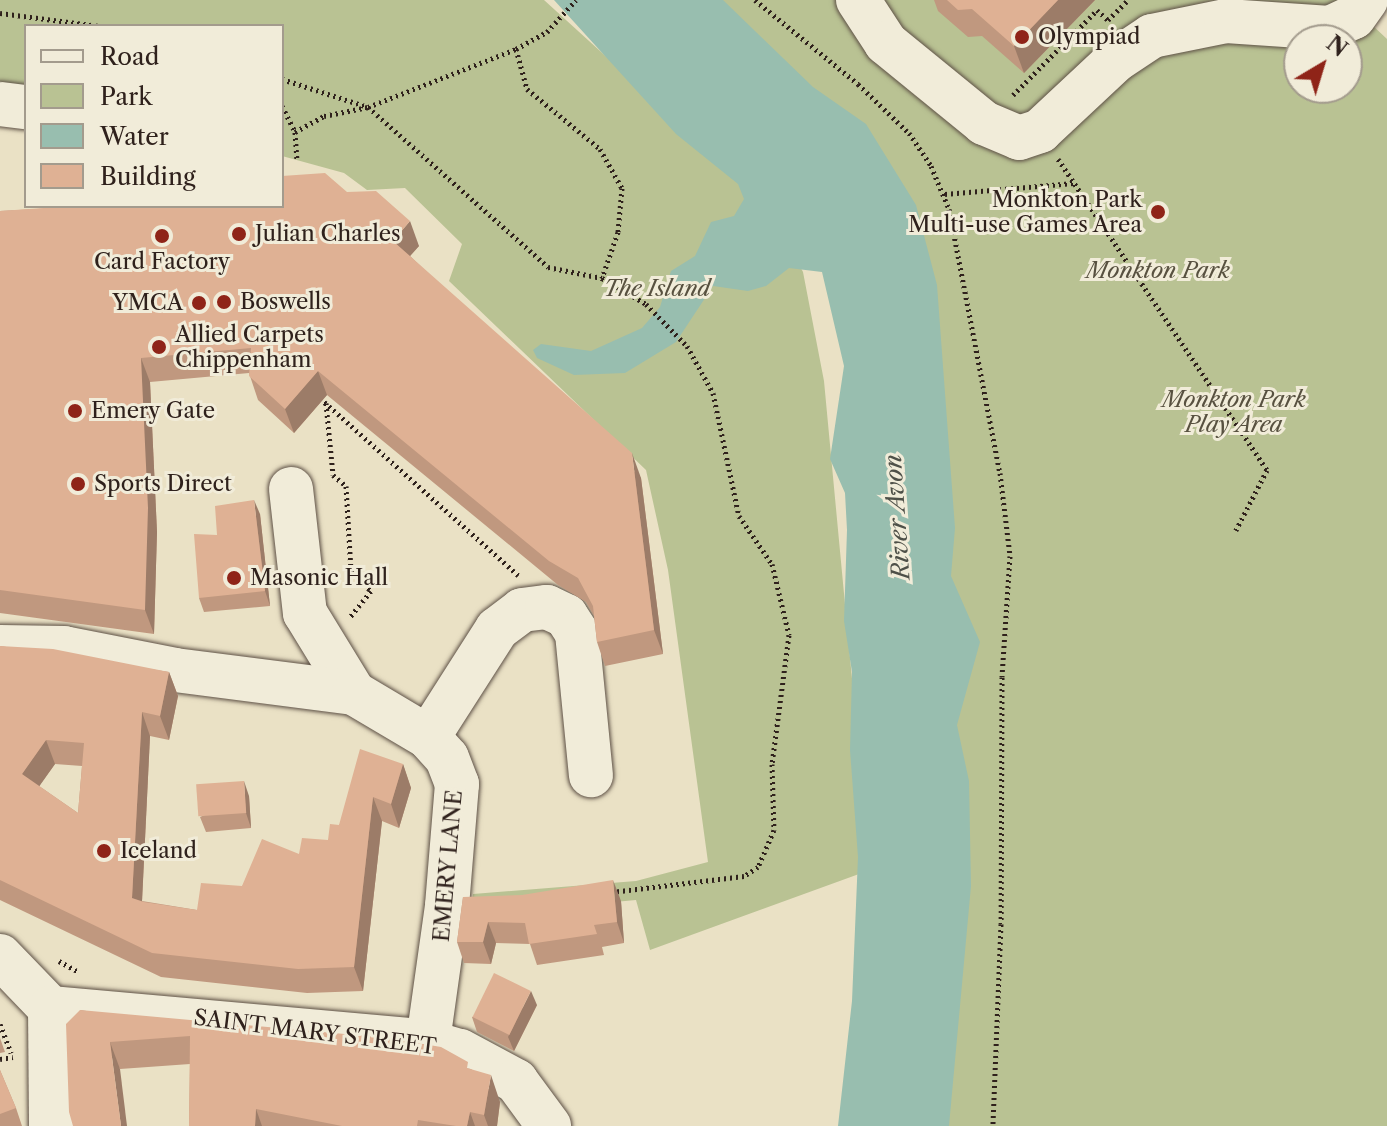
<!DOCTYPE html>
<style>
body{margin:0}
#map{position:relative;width:1387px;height:1126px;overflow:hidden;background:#eae1c5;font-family:"Libre Caslon Text",serif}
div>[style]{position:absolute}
.green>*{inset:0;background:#b9c293}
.water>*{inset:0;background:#98beaf}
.path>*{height:5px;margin-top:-2.5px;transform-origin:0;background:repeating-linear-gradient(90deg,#2f211c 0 2px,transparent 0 6px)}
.roads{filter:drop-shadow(0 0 2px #5e5146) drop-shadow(0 0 2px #5e5146)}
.minor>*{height:44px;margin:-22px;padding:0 22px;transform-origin:22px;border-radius:22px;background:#f1ecd9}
.wall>*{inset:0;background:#c0987f}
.shaded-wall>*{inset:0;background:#9c7c68}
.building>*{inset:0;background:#dfb194;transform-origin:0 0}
.dots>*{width:22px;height:22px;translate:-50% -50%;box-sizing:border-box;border:4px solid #f1ecd9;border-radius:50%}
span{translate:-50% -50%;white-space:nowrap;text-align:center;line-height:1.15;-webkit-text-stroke:6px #f1ecd9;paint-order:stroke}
.poi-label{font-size:22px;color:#2f211c}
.left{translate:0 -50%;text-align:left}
.right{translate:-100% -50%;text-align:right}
.park-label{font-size:22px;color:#585140;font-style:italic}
.street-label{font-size:22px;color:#2f211c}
.water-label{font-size:24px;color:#4e5048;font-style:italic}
.legend{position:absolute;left:24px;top:24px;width:260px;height:184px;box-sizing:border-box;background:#f1ecd9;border:2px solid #a39b8d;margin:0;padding:10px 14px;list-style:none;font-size:24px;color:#2f211c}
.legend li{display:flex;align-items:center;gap:16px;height:40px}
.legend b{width:40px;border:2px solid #a39b8d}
.north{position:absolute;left:1283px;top:24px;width:80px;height:80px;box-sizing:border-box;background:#f1ecd9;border:2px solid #a39b8d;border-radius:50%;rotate:38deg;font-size:22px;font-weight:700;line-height:32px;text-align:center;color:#2f211c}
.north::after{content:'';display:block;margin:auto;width:28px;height:36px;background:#8f2418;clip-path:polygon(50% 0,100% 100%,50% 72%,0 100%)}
</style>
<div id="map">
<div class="green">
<div style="clip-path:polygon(0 0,544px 0,767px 203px,803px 272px,824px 381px,862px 785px,859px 874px,650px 950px,636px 900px,471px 915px,473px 894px,636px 881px,708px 862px,668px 570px,646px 470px,449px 281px,462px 244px,405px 188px,367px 190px,344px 173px,282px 156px,282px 26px,26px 26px,26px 103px,0 99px)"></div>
<div style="clip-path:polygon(evenodd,713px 0,1365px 0,1371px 24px,1387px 39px,1387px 1126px,925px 1126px,946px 537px,713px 0,1299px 40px,1347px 40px,1347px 88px,1299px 88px,1299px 40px)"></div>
</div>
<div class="water">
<div style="clip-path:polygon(554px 0,723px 0,813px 87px,866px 124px,916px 205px,937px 285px,955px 528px,951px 576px,980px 642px,957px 725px,969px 781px,971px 886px,949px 1126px,838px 1126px,852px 1001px,858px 857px,850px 750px,852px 672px,844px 621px,847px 530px,845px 493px,830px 459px,844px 366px,822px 272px,789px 268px,766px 286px,748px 291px,713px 286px,676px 342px,625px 373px,574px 375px,537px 358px,533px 350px,541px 344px,591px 351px,642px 328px,660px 307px,671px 271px,695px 256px,711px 222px,734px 216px,744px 199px,738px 184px,676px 134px)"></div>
</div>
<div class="path">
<div style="left:755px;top:0;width:133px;rotate:39.2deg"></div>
<div style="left:858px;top:84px;width:71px;rotate:43.9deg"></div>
<div style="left:909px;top:133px;width:40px;rotate:56deg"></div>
<div style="left:931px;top:166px;width:47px;rotate:67.3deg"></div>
<div style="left:949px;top:209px;width:269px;rotate:79.1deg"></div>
<div style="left:1000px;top:473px;width:84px;rotate:83.1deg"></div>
<div style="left:1010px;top:556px;width:121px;rotate:93.8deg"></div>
<div style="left:1002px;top:677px;width:247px;rotate:90.2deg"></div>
<div style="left:1001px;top:924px;width:202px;rotate:92.3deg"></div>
<div style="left:0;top:13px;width:100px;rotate:7.5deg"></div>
<div style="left:516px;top:49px;width:41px;rotate:74.6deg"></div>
<div style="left:527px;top:89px;width:94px;rotate:39.4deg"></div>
<div style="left:600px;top:149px;width:45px;rotate:60.6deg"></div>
<div style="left:622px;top:188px;width:44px;rotate:95.2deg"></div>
<div style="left:618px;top:232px;width:49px;rotate:109.2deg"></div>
<div style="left:282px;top:79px;width:90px;rotate:18deg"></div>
<div style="left:368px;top:107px;width:159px;rotate:-21.4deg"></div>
<div style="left:516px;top:49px;width:35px;rotate:-29deg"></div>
<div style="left:547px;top:32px;width:43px;rotate:-47.8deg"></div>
<div style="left:1013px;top:95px;width:120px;rotate:-45.3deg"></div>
<div style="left:1097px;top:10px;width:15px;rotate:42deg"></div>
<div style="left:1108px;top:20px;width:28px;rotate:-45deg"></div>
<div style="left:282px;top:106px;width:29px;rotate:63deg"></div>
<div style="left:295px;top:132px;width:33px;rotate:-29deg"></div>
<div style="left:324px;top:116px;width:45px;rotate:-11.6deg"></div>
<div style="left:368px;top:107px;width:241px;rotate:41.6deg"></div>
<div style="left:548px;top:267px;width:55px;rotate:11.5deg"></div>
<div style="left:602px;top:278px;width:51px;rotate:30.6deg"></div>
<div style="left:646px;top:304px;width:59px;rotate:45.7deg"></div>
<div style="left:687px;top:346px;width:54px;rotate:61deg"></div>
<div style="left:713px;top:393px;width:126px;rotate:78.1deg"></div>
<div style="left:739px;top:516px;width:58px;rotate:55.5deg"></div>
<div style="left:772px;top:564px;width:73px;rotate:76.5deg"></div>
<div style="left:789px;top:635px;width:130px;rotate:97.5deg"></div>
<div style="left:772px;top:764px;width:66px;rotate:88.3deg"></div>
<div style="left:774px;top:830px;width:40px;rotate:113.4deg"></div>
<div style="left:758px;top:867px;width:17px;rotate:147deg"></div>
<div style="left:744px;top:876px;width:133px;rotate:173.1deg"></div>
<div style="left:295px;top:132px;width:29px;rotate:86deg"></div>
<div style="left:1058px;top:159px;width:375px;rotate:56.1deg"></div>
<div style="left:1267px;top:470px;width:68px;rotate:117.3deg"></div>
<div style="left:945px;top:194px;width:129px;rotate:-4.9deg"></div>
<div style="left:320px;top:398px;width:266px;rotate:41.8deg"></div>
<div style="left:326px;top:403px;width:72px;rotate:84.4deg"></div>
<div style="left:333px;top:475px;width:17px;rotate:40deg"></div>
<div style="left:346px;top:486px;width:85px;rotate:86.6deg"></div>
<div style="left:351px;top:571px;width:28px;rotate:45deg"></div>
<div style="left:371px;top:591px;width:33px;rotate:129deg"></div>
<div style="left:59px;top:961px;width:23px;rotate:29deg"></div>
<div style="left:0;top:1024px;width:31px;rotate:69deg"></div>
<div style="left:0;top:1059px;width:13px;rotate:-9deg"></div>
</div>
<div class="roads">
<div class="minor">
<div style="left:858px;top:0;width:51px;rotate:56.9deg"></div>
<div style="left:886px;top:43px;width:127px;rotate:39.2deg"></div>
<div style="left:984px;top:123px;width:38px;rotate:23deg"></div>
<div style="left:1019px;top:138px;width:22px;rotate:-18deg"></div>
<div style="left:1040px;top:131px;width:104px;rotate:-43.1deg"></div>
<div style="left:1116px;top:60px;width:43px;rotate:-33.7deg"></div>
<div style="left:1152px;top:36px;width:76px;rotate:-11.5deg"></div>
<div style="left:1226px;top:21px;width:104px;rotate:3.9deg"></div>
<div style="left:1330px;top:28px;width:26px;rotate:-25deg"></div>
<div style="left:1354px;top:17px;width:21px;rotate:-55deg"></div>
<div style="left:0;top:104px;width:26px;rotate:7deg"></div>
<div style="left:291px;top:489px;width:125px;rotate:83.6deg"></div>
<div style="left:305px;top:613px;width:94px;rotate:58.5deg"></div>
<div style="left:0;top:647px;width:64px;rotate:0.9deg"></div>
<div style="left:64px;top:648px;width:113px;rotate:11.2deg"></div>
<div style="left:175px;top:670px;width:180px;rotate:7.3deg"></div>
<div style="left:354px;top:693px;width:86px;rotate:30.7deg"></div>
<div style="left:428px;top:737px;width:28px;rotate:48deg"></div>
<div style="left:447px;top:758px;width:28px;rotate:69deg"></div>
<div style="left:457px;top:784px;width:122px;rotate:94.7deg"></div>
<div style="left:447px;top:906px;width:137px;rotate:98deg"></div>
<div style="left:428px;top:737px;width:128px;rotate:-57.4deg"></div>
<div style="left:497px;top:629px;width:31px;rotate:-37deg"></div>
<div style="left:522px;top:610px;width:25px;rotate:-7deg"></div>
<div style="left:547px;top:607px;width:21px;rotate:25deg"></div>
<div style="left:566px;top:616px;width:20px;rotate:57deg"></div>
<div style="left:577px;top:633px;width:143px;rotate:84.4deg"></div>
<div style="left:0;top:956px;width:72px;rotate:46.1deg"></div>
<div style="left:50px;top:1008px;width:118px;rotate:89.5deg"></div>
<div style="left:50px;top:1008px;width:380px;rotate:5.1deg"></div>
<div style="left:428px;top:1042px;width:33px;rotate:16deg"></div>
<div style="left:460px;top:1051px;width:64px;rotate:28.2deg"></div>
<div style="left:516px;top:1081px;width:56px;rotate:53.7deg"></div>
</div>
</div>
<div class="wall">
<div style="clip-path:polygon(934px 0,1095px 0,1024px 73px,982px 36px,968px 37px,938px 11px)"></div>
<div style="clip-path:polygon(347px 192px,419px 246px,410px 256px,641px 478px,663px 654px,605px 666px,597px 642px,594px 616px,586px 602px,558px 585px,327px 395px,294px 433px,258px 400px,249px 373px,150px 382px,157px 532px,154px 634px,0 613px,0 211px)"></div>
<div style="clip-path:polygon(260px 514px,270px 606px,204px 612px,199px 598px,217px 535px)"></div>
<div style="clip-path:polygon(evenodd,0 646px,169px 672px,178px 696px,169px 740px,150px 736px,142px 901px,197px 910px,242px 886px,299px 854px,328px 840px,339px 825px,403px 764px,411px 788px,399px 828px,382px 821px,363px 991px,307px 993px,161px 977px,0 900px,0 646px,55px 764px,82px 766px,78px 813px,39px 786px,55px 764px)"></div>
<div style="clip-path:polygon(249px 796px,251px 828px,206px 832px,200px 817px)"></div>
<div style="clip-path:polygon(463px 897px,621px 901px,624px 943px,602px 947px,604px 955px,537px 965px,530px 944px,496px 943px,491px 964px,464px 963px,457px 942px)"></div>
<div style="clip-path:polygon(537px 1005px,514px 1051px,477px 1032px,472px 1017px)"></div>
<div style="clip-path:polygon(80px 1010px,471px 1069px,500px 1102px,497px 1126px,189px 1126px,190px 1064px,120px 1069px)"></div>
<div style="clip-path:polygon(0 1038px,5px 1052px,0 1053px)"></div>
<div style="clip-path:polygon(0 1070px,16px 1108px,22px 1126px,0 1126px)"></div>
</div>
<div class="shaded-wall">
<div style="clip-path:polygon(1058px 0,1095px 0,1024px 73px,1014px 46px)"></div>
<div style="clip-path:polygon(410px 221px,419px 246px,402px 265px,393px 241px)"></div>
<div style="clip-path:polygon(141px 358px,150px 382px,157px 532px,154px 634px,145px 610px)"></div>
<div style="clip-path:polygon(318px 371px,327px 395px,294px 433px,285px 409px)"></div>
<div style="clip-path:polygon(632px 453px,641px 478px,663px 654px,654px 630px)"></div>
<div style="clip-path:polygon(254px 500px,260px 514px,270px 606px,265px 591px)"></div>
<div style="clip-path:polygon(169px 672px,178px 696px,169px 740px,160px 716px)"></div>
<div style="clip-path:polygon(142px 712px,150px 736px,141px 922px,132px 898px)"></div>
<div style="clip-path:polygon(46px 740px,55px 764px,31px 798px,22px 774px)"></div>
<div style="clip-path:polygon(403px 764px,411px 788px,399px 828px,391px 804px)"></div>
<div style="clip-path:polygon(244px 781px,249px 796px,251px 828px,246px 813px)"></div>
<div style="clip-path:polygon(373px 797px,382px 821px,363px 991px,354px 967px)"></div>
<div style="clip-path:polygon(613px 880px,621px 901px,624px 943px,617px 922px)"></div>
<div style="clip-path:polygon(488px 922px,496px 943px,491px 964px,483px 942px)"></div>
<div style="clip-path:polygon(531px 991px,537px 1005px,514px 1051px,508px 1037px)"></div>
<div style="clip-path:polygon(110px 1042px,120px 1069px,127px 1126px,121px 1126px)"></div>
<div style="clip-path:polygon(491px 1075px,500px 1102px,497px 1126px,488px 1126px,484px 1115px)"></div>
<div style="clip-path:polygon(256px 1109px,262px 1126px,255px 1126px)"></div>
<div style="clip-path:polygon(470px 1112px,475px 1126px,467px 1126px)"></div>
</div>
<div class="building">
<div style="clip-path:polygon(947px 0,1058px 0,1014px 46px,972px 9px,958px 10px)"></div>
<div style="clip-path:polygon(325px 173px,347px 192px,376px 191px,410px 221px,393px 241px,632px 453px,654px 630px,597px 642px,593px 606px,578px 578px,549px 561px,318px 371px,285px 409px,249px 376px,251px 348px,141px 358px,148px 508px,145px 610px,0 590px,0 211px,74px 206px,282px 206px,282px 176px)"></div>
<div style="clip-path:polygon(254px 500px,265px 591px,199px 598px,194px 534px,217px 535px,215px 506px)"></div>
<div style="clip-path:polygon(evenodd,0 646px,53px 649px,169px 672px,160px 716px,142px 712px,132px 898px,144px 902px,197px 910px,201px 883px,242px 886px,262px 839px,299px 854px,302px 838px,328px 840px,330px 824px,339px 825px,360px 749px,403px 764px,391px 804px,373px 797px,354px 967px,298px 969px,152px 953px,0 880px,0 646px,46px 740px,84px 743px,78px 813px,22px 774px,46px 740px)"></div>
<div style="left:244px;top:781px;width:32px;height:48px;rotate:86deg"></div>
<div style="clip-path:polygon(613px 880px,617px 922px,594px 925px,597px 934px,529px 944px,525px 923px,488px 922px,483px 942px,457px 942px,463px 897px,522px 895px)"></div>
<div style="left:494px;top:973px;width:41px;height:49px;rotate:26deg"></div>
<div style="clip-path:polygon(80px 1010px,389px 1038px,441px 1047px,468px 1062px,467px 1068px,491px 1075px,484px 1115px,470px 1112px,467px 1126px,456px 1126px,418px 1120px,417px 1126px,342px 1126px,256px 1109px,255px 1126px,189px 1126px,190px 1036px,110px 1042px,121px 1126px,73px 1126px,69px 1112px,66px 1024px)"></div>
<div style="clip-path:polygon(0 1070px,16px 1108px,0 1114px)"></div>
</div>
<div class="dots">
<div style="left:1022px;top:37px;background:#8f2418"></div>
<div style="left:1158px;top:212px;background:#8f2418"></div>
<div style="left:239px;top:234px;background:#8f2418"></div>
<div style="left:162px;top:236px;background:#8f2418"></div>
<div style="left:224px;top:302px;background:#8f2418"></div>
<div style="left:199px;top:303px;background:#8f2418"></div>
<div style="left:159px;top:347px;background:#8f2418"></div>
<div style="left:75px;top:411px;background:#8f2418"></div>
<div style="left:78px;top:484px;background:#8f2418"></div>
<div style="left:234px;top:578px;background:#8f2418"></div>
<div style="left:104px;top:851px;background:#8f2418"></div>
</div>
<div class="poi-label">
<span class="left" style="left:1038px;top:37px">Olympiad</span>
<span class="right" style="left:1142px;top:212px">Monkton Park<br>Multi-use Games Area</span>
<span class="left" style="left:255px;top:234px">Julian Charles</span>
<span style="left:162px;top:262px">Card Factory</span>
<span class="left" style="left:240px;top:302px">Boswells</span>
<span class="right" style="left:183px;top:303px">YMCA</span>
<span class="left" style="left:175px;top:347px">Allied Carpets<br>Chippenham</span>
<span class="left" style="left:91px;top:411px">Emery Gate</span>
<span class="left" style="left:94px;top:484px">Sports Direct</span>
<span class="left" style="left:250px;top:578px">Masonic Hall</span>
<span class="left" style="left:120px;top:851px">Iceland</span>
</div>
<div class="park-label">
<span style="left:1158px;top:271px">Monkton Park</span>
<span style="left:657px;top:289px">The Island</span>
<span style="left:1234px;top:412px">Monkton Park<br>Play Area</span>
</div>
<div class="street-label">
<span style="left:448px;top:866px;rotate:-85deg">EMERY LANE</span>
<span style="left:315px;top:1032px;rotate:7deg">SAINT MARY STREET</span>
</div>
<div class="water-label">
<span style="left:897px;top:517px;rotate:-94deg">River Avon</span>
</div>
<ul class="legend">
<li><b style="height:10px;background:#f1ecd9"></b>Road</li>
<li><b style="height:22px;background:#b9c293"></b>Park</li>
<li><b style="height:22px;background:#98beaf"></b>Water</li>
<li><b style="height:22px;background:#dfb194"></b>Building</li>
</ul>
<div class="north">N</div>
</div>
